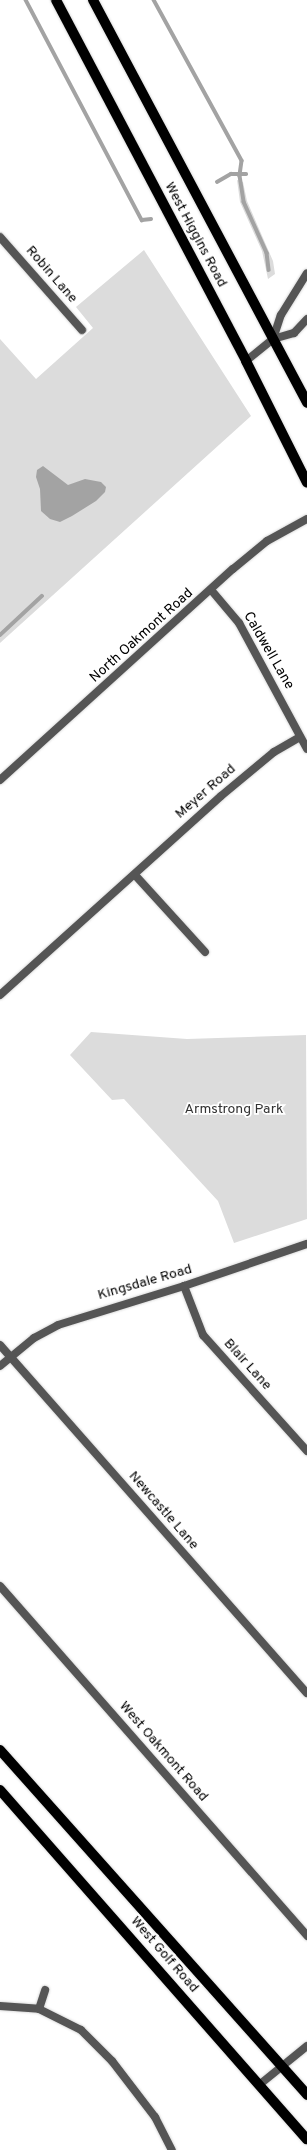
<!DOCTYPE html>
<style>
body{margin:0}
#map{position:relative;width:307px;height:2150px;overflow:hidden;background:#fff;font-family:Overpass,sans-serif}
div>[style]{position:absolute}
.green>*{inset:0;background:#dcdcdc}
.water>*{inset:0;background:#a3a3a3}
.stream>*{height:3.5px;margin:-1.75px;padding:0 1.75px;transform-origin:1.75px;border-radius:1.75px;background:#a3a3a3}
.roads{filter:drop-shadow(0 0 1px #dbdbdb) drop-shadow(0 0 1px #dbdbdb)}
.minor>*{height:8px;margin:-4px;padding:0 4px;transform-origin:4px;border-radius:4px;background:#555}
.tertiary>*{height:8px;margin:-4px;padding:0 4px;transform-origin:4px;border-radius:4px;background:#555}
.primary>*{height:10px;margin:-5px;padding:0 5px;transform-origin:5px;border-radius:5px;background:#000}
span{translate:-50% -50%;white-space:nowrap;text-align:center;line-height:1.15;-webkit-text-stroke:3.5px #fff;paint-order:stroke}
.street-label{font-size:14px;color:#000}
.park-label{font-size:14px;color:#333}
</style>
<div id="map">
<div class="green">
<div style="clip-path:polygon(237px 180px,243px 182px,247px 201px,273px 261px,275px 274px,268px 279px,262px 251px,240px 202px)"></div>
<div style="clip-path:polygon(144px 250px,251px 416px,0 643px,0 339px,36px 379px,93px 328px,76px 307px)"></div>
<div style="clip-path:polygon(91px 1032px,187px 1039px,306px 1035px,307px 1219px,234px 1243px,218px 1201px,124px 1099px,112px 1100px,70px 1055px)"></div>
</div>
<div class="water">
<div style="clip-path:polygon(43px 466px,68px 485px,85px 479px,101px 482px,106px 487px,105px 492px,96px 501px,72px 516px,60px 522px,50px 519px,41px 511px,40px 489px,36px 477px,37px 470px)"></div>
</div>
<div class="stream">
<div style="left:26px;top:0;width:249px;rotate:62.2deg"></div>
<div style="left:142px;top:220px;width:9px;rotate:-6deg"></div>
<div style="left:154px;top:0;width:183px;rotate:61.3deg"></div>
<div style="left:242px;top:161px;width:15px;rotate:98deg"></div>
<div style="left:240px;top:176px;width:26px;rotate:81deg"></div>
<div style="left:244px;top:202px;width:56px;rotate:65.7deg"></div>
<div style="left:267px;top:253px;width:17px;rotate:83deg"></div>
<div style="left:217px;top:182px;width:16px;rotate:-30deg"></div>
<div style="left:231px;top:174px;width:15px"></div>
<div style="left:0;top:635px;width:57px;rotate:-42.9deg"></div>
</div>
<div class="roads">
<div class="minor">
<div style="left:0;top:237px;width:124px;rotate:48.6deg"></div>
<div style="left:212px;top:591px;width:42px;rotate:49.8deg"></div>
<div style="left:239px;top:623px;width:143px;rotate:61.6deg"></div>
<div style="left:0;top:780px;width:314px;rotate:-42.2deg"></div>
<div style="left:233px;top:569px;width:44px;rotate:-39.5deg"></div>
<div style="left:267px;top:541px;width:46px;rotate:-28.8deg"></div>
<div style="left:135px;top:875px;width:104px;rotate:47.7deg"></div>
<div style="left:0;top:995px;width:297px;rotate:-42deg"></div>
<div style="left:221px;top:796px;width:69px;rotate:-39.7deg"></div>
<div style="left:274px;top:752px;width:30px;rotate:-30deg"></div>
<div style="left:184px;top:1286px;width:53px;rotate:68.8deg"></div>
<div style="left:203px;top:1335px;width:156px;rotate:48.1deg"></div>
<div style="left:0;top:1345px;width:464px;rotate:48.6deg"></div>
<div style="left:0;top:1366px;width:44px;rotate:-39.5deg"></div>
<div style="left:34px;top:1338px;width:27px;rotate:-28deg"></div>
<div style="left:58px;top:1325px;width:132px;rotate:-17.2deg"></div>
<div style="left:184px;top:1286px;width:130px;rotate:-18.9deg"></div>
<div style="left:0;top:1586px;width:466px;rotate:48.7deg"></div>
<div style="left:0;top:2006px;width:39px;rotate:4deg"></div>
<div style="left:39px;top:2009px;width:47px;rotate:26.6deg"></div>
<div style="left:81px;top:2030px;width:44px;rotate:45deg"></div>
<div style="left:112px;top:2061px;width:71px;rotate:52.5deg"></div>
<div style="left:155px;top:2117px;width:37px;rotate:63deg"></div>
<div style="left:39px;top:2009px;width:20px;rotate:-72deg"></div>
<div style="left:259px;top:2085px;width:62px;rotate:-39.1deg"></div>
</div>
<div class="tertiary">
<div style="left:273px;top:339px;width:25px;rotate:-72deg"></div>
<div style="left:281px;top:315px;width:49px;rotate:-58.2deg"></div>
<div style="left:246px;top:361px;width:35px;rotate:-39deg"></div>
<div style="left:273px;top:339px;width:22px;rotate:-16deg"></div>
<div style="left:294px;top:333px;width:19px;rotate:-47deg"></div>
</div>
<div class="primary">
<div style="left:56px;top:0;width:408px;rotate:62.2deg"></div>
<div style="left:246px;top:361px;width:136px;rotate:63.4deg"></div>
<div style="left:93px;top:0;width:456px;rotate:62deg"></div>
<div style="left:0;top:1750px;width:462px;rotate:48.3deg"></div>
<div style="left:0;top:1790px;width:465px;rotate:48.7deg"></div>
</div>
</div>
<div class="street-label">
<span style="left:195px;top:235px;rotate:62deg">West Higgins Road</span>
<span style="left:51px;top:275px;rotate:49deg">Robin Lane</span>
<span style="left:142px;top:636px;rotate:-42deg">North Oakmont Road</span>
<span style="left:268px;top:651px;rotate:60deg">Caldwell Lane</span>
<span style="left:206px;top:792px;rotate:-41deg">Meyer Road</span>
<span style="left:145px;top:1283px;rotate:-16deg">Kingsdale Road</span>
<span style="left:247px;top:1365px;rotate:48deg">Blair Lane</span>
<span style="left:163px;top:1511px;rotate:49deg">Newcastle Lane</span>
<span style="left:163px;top:1752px;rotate:49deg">West Oakmont Road</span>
<span style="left:164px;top:1955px;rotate:49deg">West Golf Road</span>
</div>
<div class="park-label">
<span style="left:234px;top:1110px">Armstrong Park</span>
</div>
</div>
